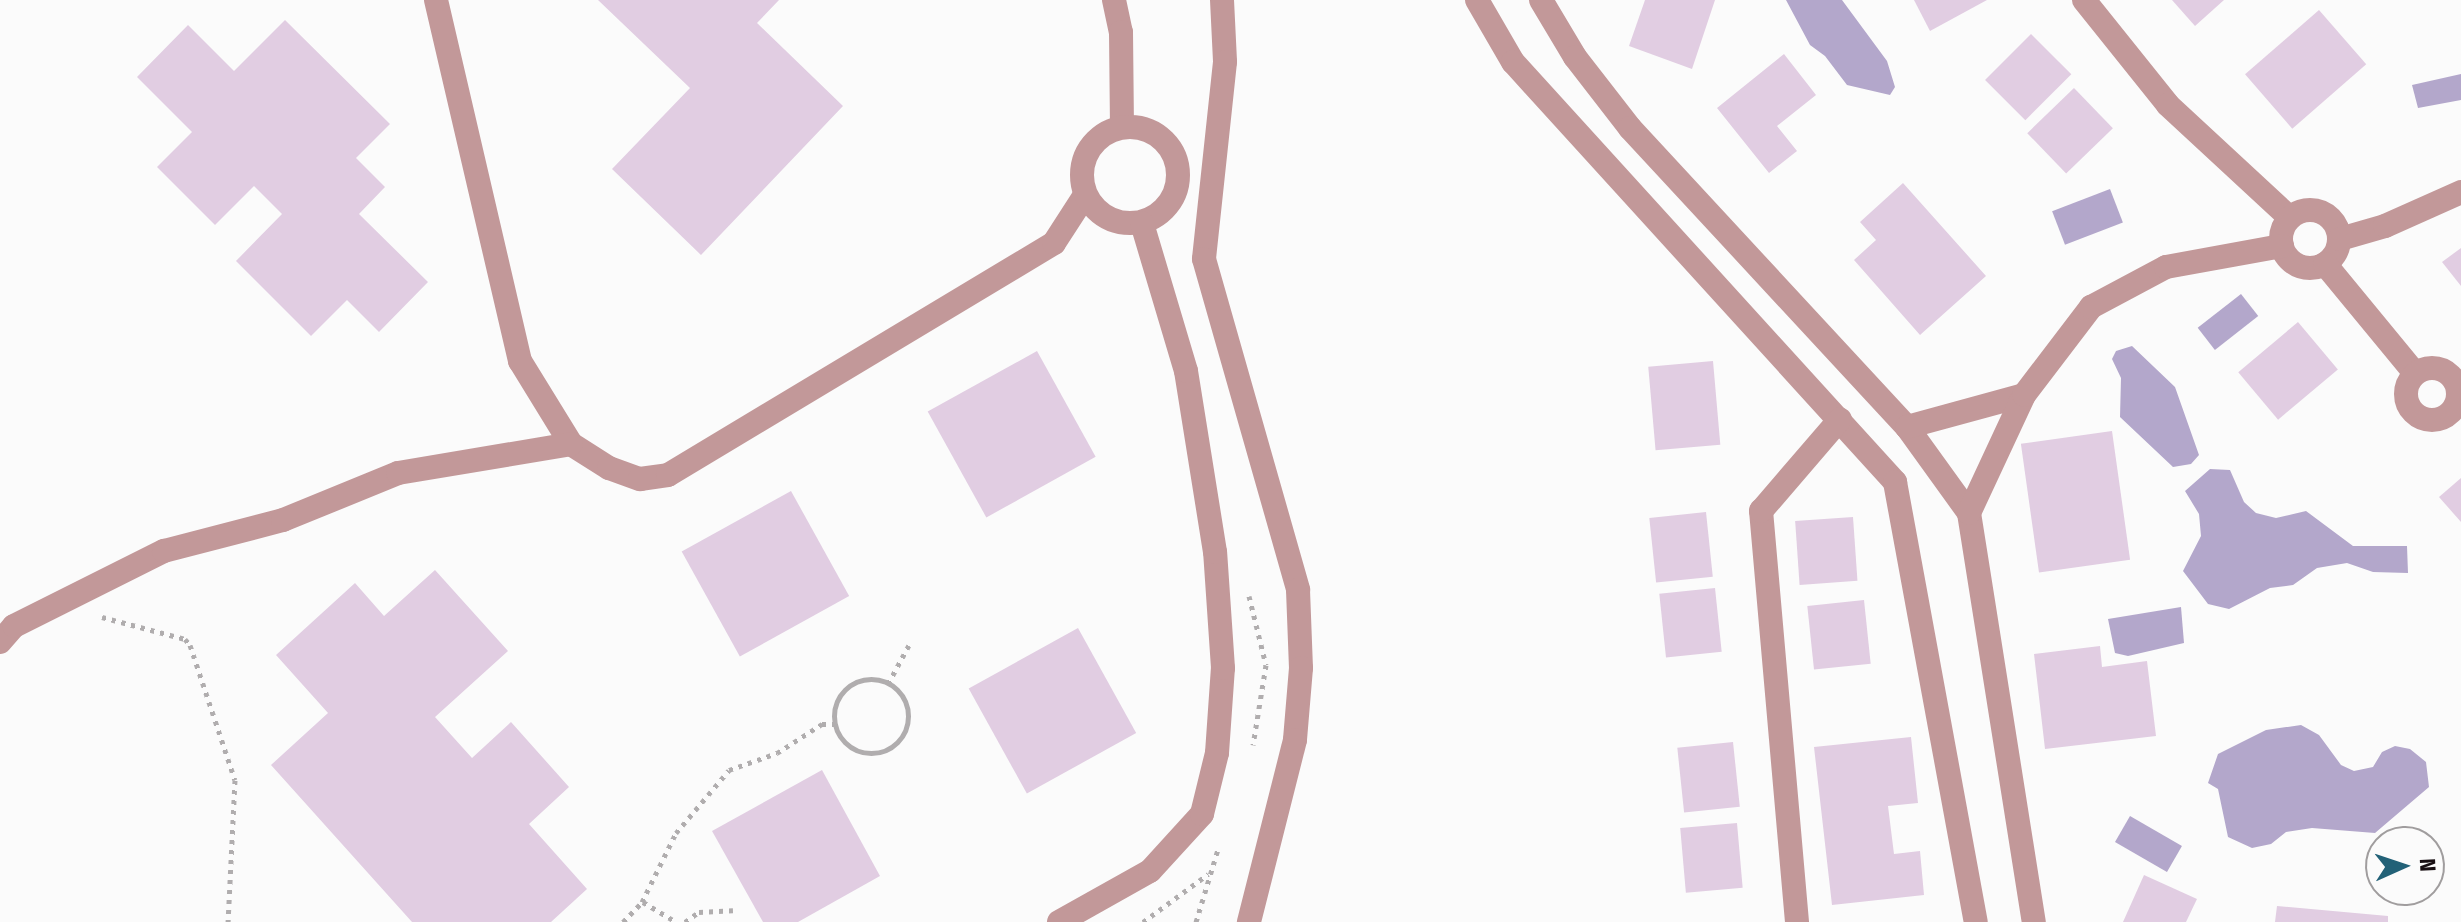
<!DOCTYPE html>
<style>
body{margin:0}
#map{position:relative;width:2461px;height:922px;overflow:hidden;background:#fbfbfb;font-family:"Fira Sans Condensed",sans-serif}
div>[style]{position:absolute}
.water>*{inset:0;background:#b3a7cb;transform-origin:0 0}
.building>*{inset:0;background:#e1cde2;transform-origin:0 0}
.path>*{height:5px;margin-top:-2.5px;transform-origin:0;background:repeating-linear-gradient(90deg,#b0adae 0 4px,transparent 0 10px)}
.path>.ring{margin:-2.5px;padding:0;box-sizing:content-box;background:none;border:5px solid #b0adae;border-radius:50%}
.street>*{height:24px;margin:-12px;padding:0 12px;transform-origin:12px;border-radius:12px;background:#c29899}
.street>.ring{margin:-12px;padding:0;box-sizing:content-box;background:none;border:24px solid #c29899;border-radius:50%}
span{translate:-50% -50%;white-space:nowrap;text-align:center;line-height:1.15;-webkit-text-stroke:6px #fbfbfb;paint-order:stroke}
.north{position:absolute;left:2365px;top:826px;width:80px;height:80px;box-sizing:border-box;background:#fbfbfb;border:2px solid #a09d9e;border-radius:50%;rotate:87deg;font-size:22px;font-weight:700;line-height:32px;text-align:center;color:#180f13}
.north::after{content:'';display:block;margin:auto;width:28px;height:36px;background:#226177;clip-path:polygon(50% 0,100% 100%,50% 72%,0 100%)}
</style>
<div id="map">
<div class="water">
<div style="clip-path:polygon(1786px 0,1842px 0,1887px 61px,1895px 87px,1890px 95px,1847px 85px,1825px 56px,1810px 45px)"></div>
<div style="clip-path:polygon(2461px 74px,2461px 100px,2418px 108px,2412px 85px)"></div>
<div style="left:2110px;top:189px;width:36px;height:62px;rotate:69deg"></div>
<div style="left:2241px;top:294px;width:28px;height:55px;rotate:52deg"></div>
<div style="clip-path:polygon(2132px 346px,2175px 387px,2199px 455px,2191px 464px,2173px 467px,2120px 417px,2121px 378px,2112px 359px,2116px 351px)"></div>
<div style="clip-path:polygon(2210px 469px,2230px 470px,2244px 502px,2256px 513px,2276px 518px,2306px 511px,2353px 546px,2407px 546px,2408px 573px,2373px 572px,2347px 563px,2317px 568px,2293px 585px,2270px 588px,2229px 609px,2208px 604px,2183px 571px,2201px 536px,2199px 514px,2185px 491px)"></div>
<div style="clip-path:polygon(2181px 607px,2184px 643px,2128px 656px,2115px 653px,2108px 619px)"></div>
<div style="clip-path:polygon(2301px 725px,2319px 735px,2341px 765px,2354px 771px,2373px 767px,2382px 752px,2395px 746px,2410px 749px,2426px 762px,2429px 787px,2375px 833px,2312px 828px,2286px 832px,2271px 844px,2252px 848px,2228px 837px,2218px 789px,2208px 783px,2218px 754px,2266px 730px)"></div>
<div style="left:2130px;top:816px;width:60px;height:30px;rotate:30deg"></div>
</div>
<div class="building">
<div style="clip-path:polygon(598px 0,779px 0,757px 23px,843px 106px,701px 255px,612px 169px,690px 88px)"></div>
<div style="clip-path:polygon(1645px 0,1715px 0,1692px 69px,1629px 46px)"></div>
<div style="clip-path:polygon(1914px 0,1987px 0,1930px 31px)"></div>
<div style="clip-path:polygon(2172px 0,2224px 0,2195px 26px)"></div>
<div style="left:2319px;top:10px;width:72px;height:98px;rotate:49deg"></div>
<div style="clip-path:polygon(285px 20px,390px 124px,356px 158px,385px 187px,359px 214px,428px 282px,379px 332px,347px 300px,311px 336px,236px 261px,282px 214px,254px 186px,215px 225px,157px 167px,192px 132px,137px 77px,188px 25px,234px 71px)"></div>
<div style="left:2031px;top:34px;width:57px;height:65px;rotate:45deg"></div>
<div style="clip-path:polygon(1784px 54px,1816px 95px,1777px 126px,1797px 151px,1769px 173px,1717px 108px)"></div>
<div style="left:2074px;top:88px;width:56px;height:65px;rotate:46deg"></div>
<div style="clip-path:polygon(1903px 183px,1986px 276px,1920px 335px,1854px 260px,1876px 240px,1860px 222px)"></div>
<div style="clip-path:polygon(2461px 248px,2461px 286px,2442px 262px)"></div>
<div style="left:2298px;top:322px;width:62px;height:78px;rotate:50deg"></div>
<div style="left:1037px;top:351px;width:121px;height:125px;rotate:61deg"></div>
<div style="left:1713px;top:361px;width:84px;height:65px;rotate:85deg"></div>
<div style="left:2112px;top:431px;width:130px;height:92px;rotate:82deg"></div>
<div style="clip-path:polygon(2461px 478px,2461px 522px,2439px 497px)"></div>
<div style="left:791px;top:491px;width:120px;height:125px;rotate:61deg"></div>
<div style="left:1706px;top:512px;width:65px;height:57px;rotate:84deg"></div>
<div style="left:1853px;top:517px;width:64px;height:58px;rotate:86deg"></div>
<div style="clip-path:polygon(435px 570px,508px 651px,435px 717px,472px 758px,511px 722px,569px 787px,529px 824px,587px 889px,551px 922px,412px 922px,271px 765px,328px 713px,276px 655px,355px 583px,384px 616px)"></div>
<div style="left:1715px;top:588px;width:64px;height:56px;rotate:84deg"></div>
<div style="left:1864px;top:600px;width:64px;height:57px;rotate:84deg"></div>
<div style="left:1078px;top:628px;width:120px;height:125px;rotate:61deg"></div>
<div style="clip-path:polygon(2100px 646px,2102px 667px,2147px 661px,2156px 736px,2045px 749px,2034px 654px)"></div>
<div style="clip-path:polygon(1911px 737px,1918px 803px,1888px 806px,1894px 854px,1920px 851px,1924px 895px,1832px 905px,1814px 747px)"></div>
<div style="left:1733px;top:742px;width:65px;height:56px;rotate:84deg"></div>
<div style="clip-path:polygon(822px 770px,880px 876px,798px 922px,763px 922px,712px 831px)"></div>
<div style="left:1737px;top:823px;width:65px;height:57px;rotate:85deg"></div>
<div style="clip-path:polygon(2144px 875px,2197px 899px,2186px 922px,2123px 922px)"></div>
<div style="clip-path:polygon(2277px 906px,2388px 916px,2388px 922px,2275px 922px)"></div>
</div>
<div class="path">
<div style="left:1249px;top:596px;width:71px;rotate:76.2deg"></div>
<div style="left:1266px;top:665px;width:81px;rotate:99.2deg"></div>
<div style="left:102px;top:617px;width:86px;rotate:14.8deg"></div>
<div style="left:185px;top:639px;width:8px;rotate:50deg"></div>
<div style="left:190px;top:645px;width:142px;rotate:71.6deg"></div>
<div style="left:235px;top:780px;width:142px;rotate:92.8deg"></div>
<div class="ring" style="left:834px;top:679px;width:69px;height:69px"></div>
<div style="left:888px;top:684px;width:44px;rotate:-61.7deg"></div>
<div style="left:643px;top:902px;width:39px;rotate:31deg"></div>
<div style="left:623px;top:922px;width:28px;rotate:-46deg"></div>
<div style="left:642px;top:902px;width:77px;rotate:-63.8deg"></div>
<div style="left:676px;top:833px;width:82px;rotate:-49.9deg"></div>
<div style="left:729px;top:770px;width:51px;rotate:-19.5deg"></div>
<div style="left:777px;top:753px;width:54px;rotate:-32.8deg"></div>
<div style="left:822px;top:724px;width:13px"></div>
<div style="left:685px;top:922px;width:17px;rotate:-36deg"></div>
<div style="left:699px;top:912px;width:34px;rotate:-3deg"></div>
<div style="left:1143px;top:922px;width:81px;rotate:-36.4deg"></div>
<div style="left:1196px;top:922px;width:79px;rotate:-73.2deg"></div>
</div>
<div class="street">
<div style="left:436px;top:0;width:371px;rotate:76.9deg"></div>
<div style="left:520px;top:361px;width:97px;rotate:58.4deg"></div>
<div style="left:571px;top:444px;width:45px;rotate:32.3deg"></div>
<div style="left:609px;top:468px;width:33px;rotate:20deg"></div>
<div style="left:640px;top:479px;width:28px;rotate:-8deg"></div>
<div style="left:668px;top:475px;width:450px;rotate:-31deg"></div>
<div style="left:1054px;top:243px;width:57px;rotate:-57.1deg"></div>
<div style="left:1114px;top:0;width:33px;rotate:78deg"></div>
<div style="left:1121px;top:32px;width:95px;rotate:89.4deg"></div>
<div style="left:1222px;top:0;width:62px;rotate:87.2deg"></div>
<div style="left:1225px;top:62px;width:198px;rotate:96.1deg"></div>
<div style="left:1204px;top:259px;width:344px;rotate:74.1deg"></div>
<div style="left:1298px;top:590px;width:78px;rotate:87.8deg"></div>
<div style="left:1301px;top:668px;width:72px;rotate:94.8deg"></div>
<div style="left:1295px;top:740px;width:188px;rotate:104.2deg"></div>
<div style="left:1477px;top:0;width:72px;rotate:59.9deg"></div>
<div style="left:1513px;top:62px;width:568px;rotate:47.71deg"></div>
<div style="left:1895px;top:482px;width:447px;rotate:79.6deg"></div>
<div style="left:1541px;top:0;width:66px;rotate:59.2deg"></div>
<div style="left:1575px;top:57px;width:90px;rotate:52.2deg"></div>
<div style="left:1630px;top:128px;width:408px;rotate:47.2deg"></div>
<div style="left:1907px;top:427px;width:106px;rotate:54.2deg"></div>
<div style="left:1969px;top:513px;width:414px;rotate:81deg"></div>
<div style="left:2084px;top:0;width:134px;rotate:51.3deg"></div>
<div style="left:2168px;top:105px;width:166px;rotate:42.8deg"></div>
<div class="ring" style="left:1082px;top:127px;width:72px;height:72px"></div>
<div class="ring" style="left:2281px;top:210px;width:34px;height:34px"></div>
<div style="left:2340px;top:239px;width:47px;rotate:-16.1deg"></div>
<div style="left:2385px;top:226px;width:83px;rotate:-24.1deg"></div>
<div style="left:2325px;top:264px;width:141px;rotate:50.5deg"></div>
<div class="ring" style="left:2406px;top:368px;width:28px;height:28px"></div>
<div style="left:1907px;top:427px;width:121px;rotate:-15.3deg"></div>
<div style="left:1969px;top:513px;width:130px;rotate:-65deg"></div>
<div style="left:2024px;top:395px;width:111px;rotate:-52.7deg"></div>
<div style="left:2091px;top:307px;width:85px;rotate:-28.1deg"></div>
<div style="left:2166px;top:267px;width:118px;rotate:-10.3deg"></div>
<div style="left:0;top:642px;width:21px;rotate:-49deg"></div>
<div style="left:14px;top:626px;width:168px;rotate:-26.6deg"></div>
<div style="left:164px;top:551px;width:123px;rotate:-14.6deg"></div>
<div style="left:283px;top:520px;width:124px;rotate:-22.2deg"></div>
<div style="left:398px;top:473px;width:175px;rotate:-9.5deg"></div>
<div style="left:1059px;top:922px;width:104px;rotate:-29.3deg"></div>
<div style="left:1150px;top:871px;width:77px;rotate:-47.6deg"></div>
<div style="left:1202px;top:814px;width:63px;rotate:-76.2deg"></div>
<div style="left:1217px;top:753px;width:85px;rotate:-86deg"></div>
<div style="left:1223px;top:668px;width:116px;rotate:-93.9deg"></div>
<div style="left:1215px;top:552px;width:183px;rotate:-99.1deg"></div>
<div style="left:1186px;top:371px;width:154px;rotate:-106.6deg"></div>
<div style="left:1797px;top:922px;width:413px;rotate:-95deg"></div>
<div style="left:1761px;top:511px;width:121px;rotate:-49.3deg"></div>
</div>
<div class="north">N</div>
</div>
